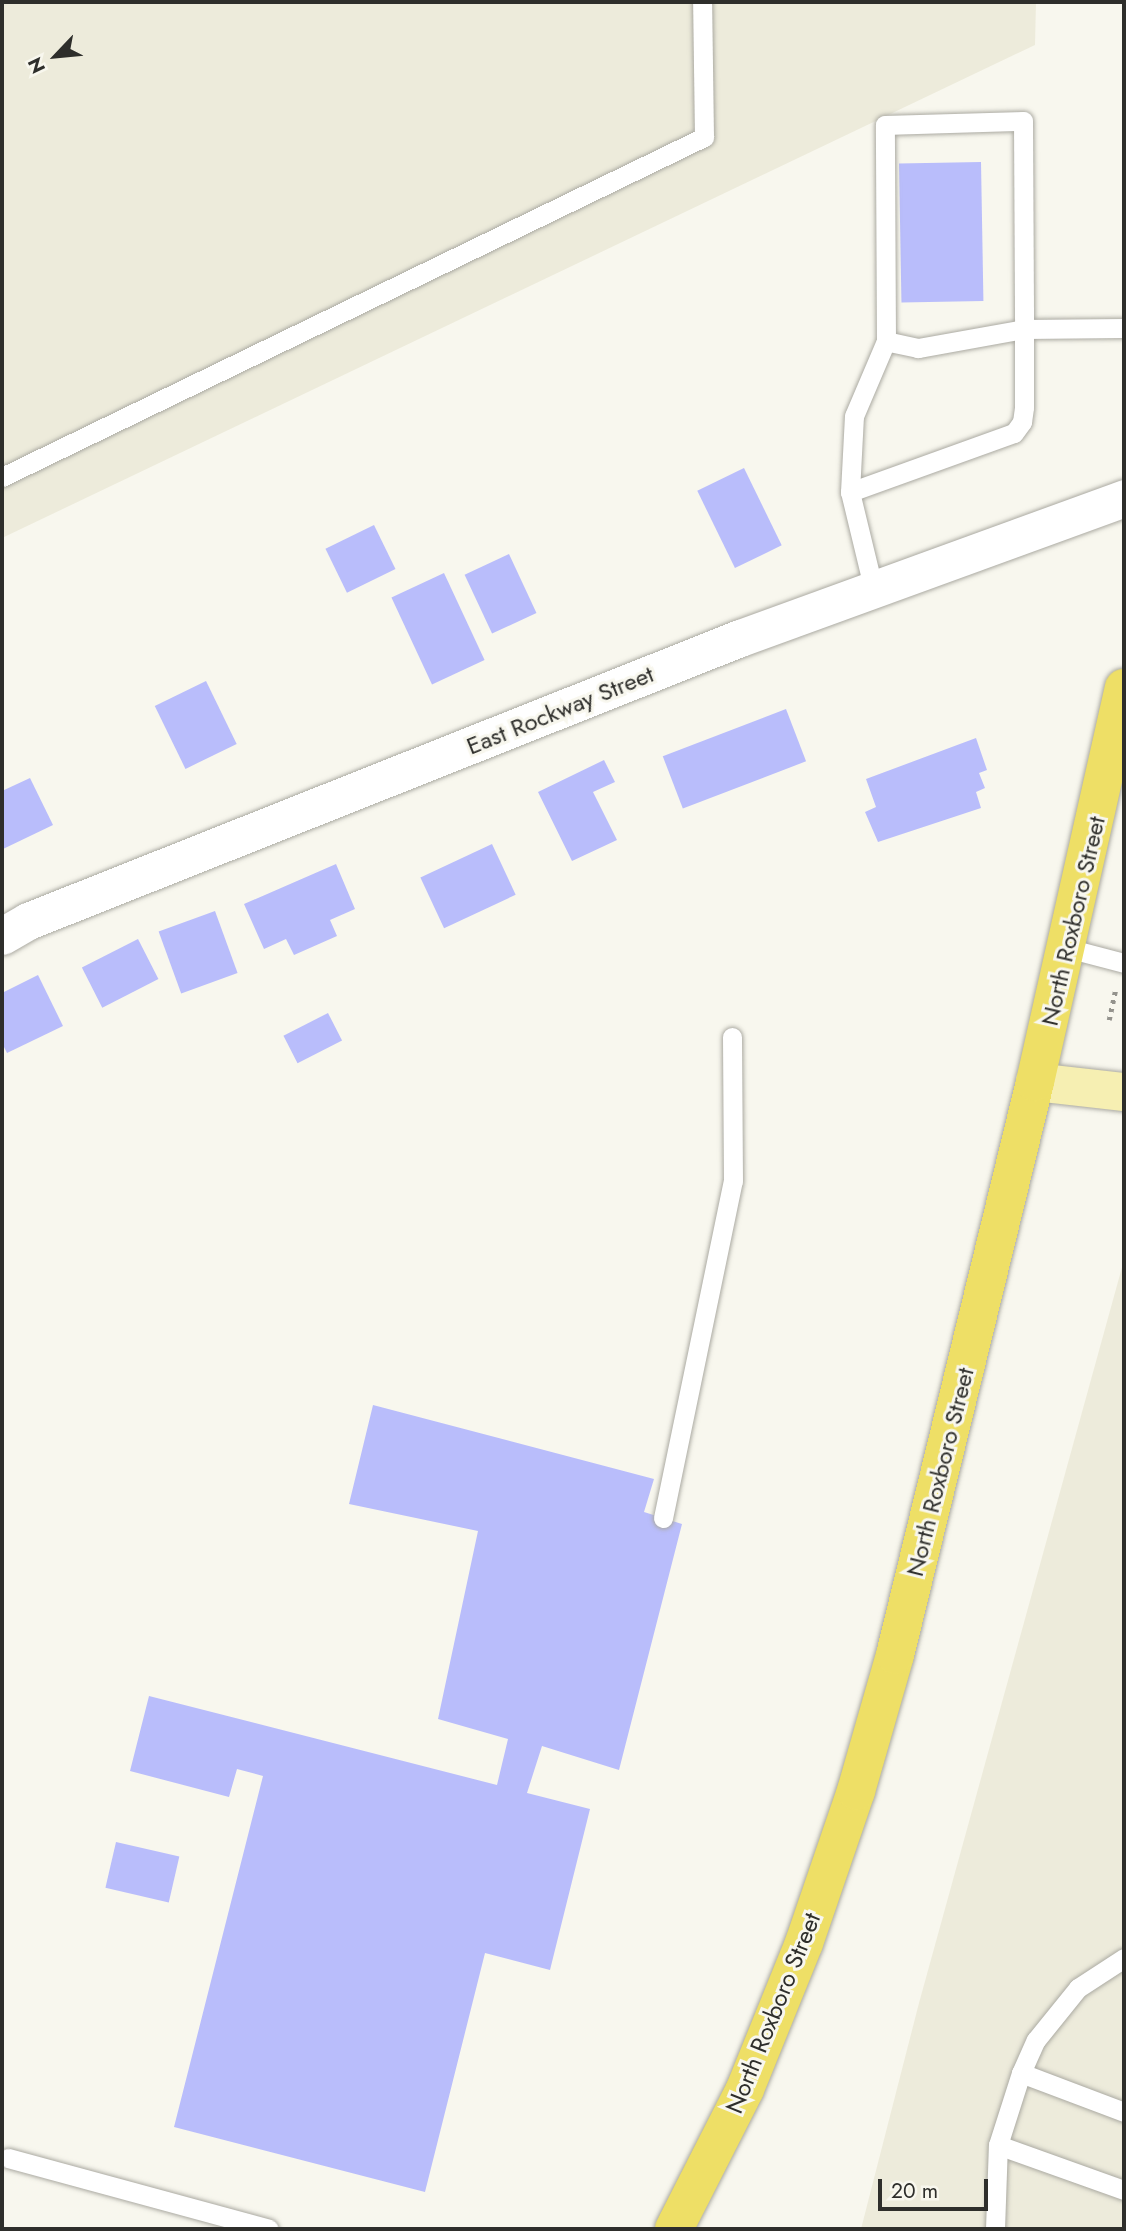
<!DOCTYPE html>
<style>
body{margin:0}
#map{position:relative;width:1126px;height:2231px;overflow:hidden;background:#f8f7ee;font-family:Jost,sans-serif}
div>[style]{position:absolute}
.built>*{inset:0;background:#edebdb}
.building>*{inset:0;background:#b9bdfb;transform-origin:0 0}
.path>*{height:4.5px;margin-top:-2.25px;transform-origin:0;background:repeating-linear-gradient(90deg,#94938d 0 3.5px,transparent 0 8.5px)}
.roads{filter:drop-shadow(0 0 2px #abaaa2) drop-shadow(0 0 2px #abaaa2)}
.lane>*{height:19px;margin:-9.5px;padding:0 9.5px;transform-origin:9.5px;border-radius:9.5px;background:#fff}
.street>*{height:37px;margin:-18.5px;padding:0 18.5px;transform-origin:18.5px;border-radius:18.5px;background:#fff}
.secondary>*{height:38px;margin:-19px;padding:0 19px;transform-origin:19px;border-radius:19px;background:#f6efb2}
.primary>*{height:38px;margin:-19px;padding:0 19px;transform-origin:19px;border-radius:19px;background:#eedf66}
span{translate:-50% -50%;white-space:nowrap;text-align:center;line-height:1.15;-webkit-text-stroke:6px #f8f7ee;paint-order:stroke}
.street-label{font-size:24px;color:#2e2e2b}
.frame{position:absolute;inset:0;border:4px solid #2e2e2b;pointer-events:none}
.north{position:absolute;left:21px;top:21px;width:70px;height:70px;-webkit-text-stroke:5px #f8f7ee;paint-order:stroke;rotate:244deg;font-size:19px;font-weight:700;line-height:28px;text-align:center;color:#2e2e2b}
.north::after{content:'';display:block;margin:auto;width:24px;height:32px;background:#2e2e2b;clip-path:polygon(50% 0,100% 100%,50% 72%,0 100%)}
.scale{position:absolute;left:878px;top:2179px;width:110px;height:32px;box-sizing:border-box;border:4px solid #2e2e2b;border-top:0;padding-left:9px;font-size:21px;line-height:24px;white-space:nowrap;color:#2e2e2b;-webkit-text-stroke:5px #f8f7ee;paint-order:stroke}
</style>
<div id="map">
<div class="built">
<div style="clip-path:polygon(2px 2px,1036px 2px,1035px 45px,2px 538px)"></div>
<div style="clip-path:polygon(1124px 1260px,1124px 2229px,861px 2229px,919px 2003px)"></div>
</div>
<div class="building">
<div style="left:981px;top:162px;width:139px;height:82px;rotate:89deg"></div>
<div style="left:744px;top:468px;width:86px;height:52px;rotate:64deg"></div>
<div style="left:374px;top:525px;width:49px;height:54px;rotate:64deg"></div>
<div style="left:509px;top:554px;width:65px;height:49px;rotate:65deg"></div>
<div style="left:444px;top:573px;width:96px;height:58px;rotate:65deg"></div>
<div style="left:206px;top:681px;width:70px;height:57px;rotate:64deg"></div>
<div style="left:786px;top:709px;width:56px;height:132px;rotate:69deg"></div>
<div style="clip-path:polygon(976px 738px,987px 770px,979px 773px,985px 788px,976px 792px,981px 808px,878px 842px,865px 812px,876px 807px,866px 779px)"></div>
<div style="clip-path:polygon(604px 760px,615px 782px,593px 792px,617px 840px,572px 861px,538px 792px)"></div>
<div style="clip-path:polygon(30px 778px,53px 825px,3px 849px,2px 791px)"></div>
<div style="left:492px;top:844px;width:56px;height:79px;rotate:65deg"></div>
<div style="clip-path:polygon(336px 864px,355px 909px,330px 920px,337px 936px,294px 955px,286px 939px,264px 949px,244px 904px)"></div>
<div style="left:215px;top:911px;width:66px;height:60px;rotate:70deg"></div>
<div style="left:138px;top:939px;width:45px;height:63px;rotate:63deg"></div>
<div style="clip-path:polygon(38px 975px,63px 1026px,7px 1053px,2px 1043px,2px 993px)"></div>
<div style="left:328px;top:1013px;width:31px;height:50px;rotate:63deg"></div>
<div style="clip-path:polygon(373px 1405px,654px 1479px,644px 1512px,682px 1524px,619px 1770px,542px 1746px,527px 1793px,590px 1809px,550px 1970px,485px 1953px,425px 2192px,174px 2127px,263px 1776px,237px 1769px,229px 1797px,130px 1771px,149px 1696px,497px 1785px,508px 1739px,438px 1719px,478px 1531px,349px 1504px)"></div>
<div style="left:116px;top:1842px;width:65px;height:47px;rotate:13deg"></div>
</div>
<div class="path">
<div style="left:1109px;top:1020px;width:33px;rotate:-78deg"></div>
</div>
<div class="roads">
<div class="lane">
<div style="left:2px;top:477px;width:780px;rotate:-25.84deg"></div>
<div style="left:704px;top:137px;width:135px;rotate:-90.8deg"></div>
<div style="left:850px;top:492px;width:76px;rotate:-87deg"></div>
<div style="left:854px;top:416px;width:82px;rotate:-66.9deg"></div>
<div style="left:886px;top:341px;width:216px;rotate:-90.3deg"></div>
<div style="left:885px;top:125px;width:138px;rotate:-1.7deg"></div>
<div style="left:1023px;top:121px;width:208px;rotate:89.7deg"></div>
<div style="left:1024px;top:329px;width:108px;rotate:169.8deg"></div>
<div style="left:918px;top:348px;width:33px;rotate:-168deg"></div>
<div style="left:874px;top:591px;width:102px;rotate:-103.6deg"></div>
<div style="left:850px;top:492px;width:174px;rotate:-19.8deg"></div>
<div style="left:1014px;top:433px;width:14px;rotate:-54deg"></div>
<div style="left:1022px;top:422px;width:15px;rotate:-82deg"></div>
<div style="left:1024px;top:407px;width:78px;rotate:-90deg"></div>
<div style="left:1024px;top:329px;width:100px;rotate:-0.6deg"></div>
<div style="left:1067px;top:948px;width:59px;rotate:14.7deg"></div>
<div style="left:663px;top:1518px;width:344px;rotate:-78.3deg"></div>
<div style="left:733px;top:1181px;width:144px;rotate:-90.4deg"></div>
<div style="left:1021px;top:2073px;width:110px;rotate:20.7deg"></div>
<div style="left:998px;top:2145px;width:134px;rotate:19.7deg"></div>
<div style="left:8px;top:2158px;width:270px;rotate:15.2deg"></div>
<div style="left:995px;top:2229px;width:84px;rotate:-88deg"></div>
<div style="left:998px;top:2145px;width:76px;rotate:-72.3deg"></div>
<div style="left:1021px;top:2073px;width:36px;rotate:-66deg"></div>
<div style="left:1036px;top:2040px;width:67px;rotate:-51.1deg"></div>
<div style="left:1078px;top:1988px;width:55px;rotate:-33.1deg"></div>
</div>
<div class="street">
<div style="left:2px;top:936px;width:30px;rotate:-30deg"></div>
<div style="left:28px;top:921px;width:766px;rotate:-21.68deg"></div>
<div style="left:740px;top:638px;width:409px;rotate:-20deg"></div>
</div>
<div class="secondary">
<div style="left:1035px;top:1082px;width:90px;rotate:6.4deg"></div>
</div>
<div class="primary">
<div style="left:674px;top:2229px;width:157px;rotate:-63.1deg"></div>
<div style="left:745px;top:2089px;width:157px;rotate:-68deg"></div>
<div style="left:804px;top:1943px;width:161px;rotate:-71.1deg"></div>
<div style="left:856px;top:1791px;width:141px;rotate:-74deg"></div>
<div style="left:895px;top:1655px;width:590px;rotate:-76.27deg"></div>
<div style="left:1035px;top:1082px;width:404px;rotate:-77.3deg"></div>
</div>
</div>
<div class="street-label">
<span style="left:560px;top:710px;rotate:-22deg">East Rockway Street</span>
<span style="left:1073px;top:921px;rotate:-77deg">North Roxboro Street</span>
<span style="left:940px;top:1472px;rotate:-76deg">North Roxboro Street</span>
<span style="left:773px;top:2013px;rotate:-68deg">North Roxboro Street</span>
</div>
<div class="frame"></div>
<div class="north">N</div>
<div class="scale">20 m</div>
</div>
